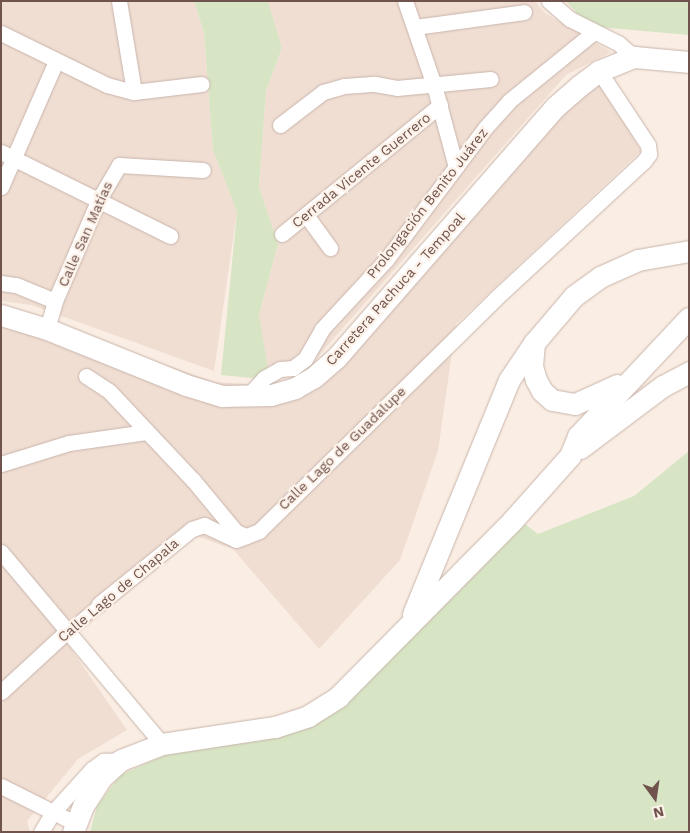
<!DOCTYPE html>
<meta charset="utf-8">
<style>
body{margin:0}
#map{position:relative;width:690px;height:833px;overflow:hidden;background:#faeee4;font-family:"Work Sans",sans-serif}
div>[style]{position:absolute}
.residential>*{inset:0;background:#f0ded3}
.green>*{inset:0;background:#d7e5c4}
.roads{filter:drop-shadow(0 0 1px #c9b4ab) drop-shadow(0 0 1px #c9b4ab)}
.pedestrian>*{height:11px;margin:-5.5px;padding:0 5.5px;transform-origin:5.5px;border-radius:5.5px;background:#fff}
.minor>*{height:15px;margin:-7.5px;padding:0 7.5px;transform-origin:7.5px;border-radius:7.5px;background:#fff}
.secondary>*{height:21px;margin:-10.5px;padding:0 10.5px;transform-origin:10.5px;border-radius:10.5px;background:#fff}
span{translate:-50% -50%;white-space:nowrap;text-align:center;line-height:1.15;-webkit-text-stroke:4.5px #fdf2e9;paint-order:stroke}
.street-label{font-size:14px;color:#6f534c}
.frame{position:absolute;inset:0;border:2px solid #6f534c;pointer-events:none}
.north{position:absolute;left:630px;top:773px;width:50px;height:50px;-webkit-text-stroke:4px #fdf2e9;paint-order:stroke;rotate:166deg;font-size:14px;font-weight:700;line-height:20px;text-align:center;color:#6f534c}
.north::after{content:'';display:block;margin:auto;width:18px;height:22px;background:#6f534c;clip-path:polygon(50% 0,100% 100%,50% 72%,0 100%)}
</style>
<div id="map">
<div class="residential">
<div style="clip-path:polygon(1px 1px,194px 1px,204px 33px,213px 150px,237px 212px,214px 371px,31px 305px,1px 301px)"></div>
<div style="clip-path:polygon(268px 1px,535px 1px,545px 13px,611px 52px,566px 75px,307px 369px,277px 380px,261px 359px,259px 315px,278px 244px,259px 187px,266px 91px,282px 48px)"></div>
<div style="clip-path:polygon(593px 68px,641px 151px,456px 324px,438px 451px,400px 560px,319px 649px,233px 549px,196px 536px,67px 643px,127px 730px,78px 759px,27px 821px,30px 832px,1px 832px,1px 310px,26px 315px,214px 382px,274px 386px,308px 375px)"></div>
</div>
<div class="green">
<div style="clip-path:polygon(194px 1px,268px 1px,282px 48px,266px 91px,259px 187px,278px 244px,259px 315px,270px 380px,221px 375px,237px 212px,213px 150px,204px 33px)"></div>
<div style="clip-path:polygon(566px 1px,689px 1px,689px 35px,588px 26px)"></div>
<div style="clip-path:polygon(689px 451px,689px 832px,90px 832px,97px 806px,120px 775px,167px 754px,278px 733px,363px 686px,525px 524px,538px 534px,634px 496px)"></div>
</div>
<div class="roads">
<div class="pedestrian">
<div style="left:67px;top:631px;width:42px;rotate:-40.2deg"></div>
</div>
<div class="minor">
<div style="left:119px;top:1px;width:92px;rotate:80.6deg"></div>
<div style="left:405px;top:1px;width:89px;rotate:71deg"></div>
<div style="left:434px;top:85px;width:85px;rotate:75deg"></div>
<div style="left:549px;top:1px;width:28px;rotate:41deg"></div>
<div style="left:570px;top:19px;width:54px;rotate:26.6deg"></div>
<div style="left:618px;top:43px;width:21px;rotate:41deg"></div>
<div style="left:415px;top:27px;width:110px;rotate:-7.8deg"></div>
<div style="left:1px;top:33px;width:118px;rotate:26.1deg"></div>
<div style="left:107px;top:85px;width:28px;rotate:15deg"></div>
<div style="left:134px;top:92px;width:68px;rotate:-6.7deg"></div>
<div style="left:280px;top:125px;width:54px;rotate:-37.5deg"></div>
<div style="left:323px;top:92px;width:22px;rotate:-16deg"></div>
<div style="left:344px;top:86px;width:31px;rotate:-4deg"></div>
<div style="left:375px;top:84px;width:22px;rotate:10deg"></div>
<div style="left:397px;top:88px;width:94px;rotate:-5.5deg"></div>
<div style="left:1px;top:152px;width:189px;rotate:26.4deg"></div>
<div style="left:1px;top:187px;width:137px;rotate:-66.4deg"></div>
<div style="left:306px;top:215px;width:41px;rotate:54deg"></div>
<div style="left:282px;top:234px;width:204px;rotate:-39.2deg"></div>
<div style="left:1px;top:283px;width:15px;rotate:8deg"></div>
<div style="left:16px;top:285px;width:42px;rotate:22.3deg"></div>
<div style="left:47px;top:329px;width:29px;rotate:-74deg"></div>
<div style="left:55px;top:301px;width:109px;rotate:-66.7deg"></div>
<div style="left:98px;top:201px;width:42px;rotate:-59.7deg"></div>
<div style="left:119px;top:165px;width:84px;rotate:3.4deg"></div>
<div style="left:86px;top:376px;width:27px;rotate:33deg"></div>
<div style="left:109px;top:391px;width:122px;rotate:46.7deg"></div>
<div style="left:193px;top:480px;width:67px;rotate:50.4deg"></div>
<div style="left:236px;top:532px;width:11px;rotate:22deg"></div>
<div style="left:247px;top:397px;width:25px;rotate:-48deg"></div>
<div style="left:264px;top:378px;width:18px;rotate:-29deg"></div>
<div style="left:280px;top:369px;width:13px;rotate:-4deg"></div>
<div style="left:293px;top:368px;width:15px;rotate:-37deg"></div>
<div style="left:305px;top:359px;width:34px;rotate:-60deg"></div>
<div style="left:322px;top:329px;width:94px;rotate:-47.2deg"></div>
<div style="left:386px;top:260px;width:165px;rotate:-53.1deg"></div>
<div style="left:485px;top:128px;width:36px;rotate:-48deg"></div>
<div style="left:509px;top:101px;width:109px;rotate:-39.1deg"></div>
<div style="left:1px;top:464px;width:71px;rotate:-17.2deg"></div>
<div style="left:69px;top:443px;width:78px;rotate:-8.1deg"></div>
<div style="left:1px;top:552px;width:251px;rotate:50deg"></div>
<div style="left:99px;top:604px;width:119px;rotate:-38.9deg"></div>
<div style="left:192px;top:529px;width:13px;rotate:-18deg"></div>
<div style="left:204px;top:525px;width:35px;rotate:25deg"></div>
<div style="left:236px;top:540px;width:25px;rotate:-21deg"></div>
<div style="left:259px;top:531px;width:332px;rotate:-44.5deg"></div>
<div style="left:496px;top:298px;width:202px;rotate:-42.8deg"></div>
<div style="left:644px;top:161px;width:9px;rotate:-54deg"></div>
<div style="left:649px;top:154px;width:9px;rotate:-96deg"></div>
<div style="left:648px;top:145px;width:89px;rotate:-123.5deg"></div>
<div style="left:1px;top:692px;width:90px;rotate:-42.7deg"></div>
<div style="left:1px;top:786px;width:83px;rotate:26.6deg"></div>
<div style="left:41px;top:832px;width:23px;rotate:-59deg"></div>
<div style="left:53px;top:812px;width:58px;rotate:-47.8deg"></div>
<div style="left:92px;top:769px;width:14px;rotate:-36deg"></div>
<div style="left:103px;top:761px;width:18px;rotate:-3deg"></div>
</div>
<div class="secondary">
<div style="left:1px;top:315px;width:48px;rotate:16.9deg"></div>
<div style="left:47px;top:329px;width:150px;rotate:21.9deg"></div>
<div style="left:186px;top:385px;width:38px;rotate:17deg"></div>
<div style="left:222px;top:396px;width:49px;rotate:-1.2deg"></div>
<div style="left:271px;top:395px;width:25px;rotate:-16deg"></div>
<div style="left:295px;top:388px;width:22px;rotate:-30deg"></div>
<div style="left:314px;top:377px;width:29px;rotate:-41deg"></div>
<div style="left:336px;top:358px;width:333px;rotate:-48.9deg"></div>
<div style="left:555px;top:107px;width:32px;rotate:-41deg"></div>
<div style="left:579px;top:86px;width:25px;rotate:-37deg"></div>
<div style="left:599px;top:71px;width:38px;rotate:-22deg"></div>
<div style="left:634px;top:57px;width:55px;rotate:5.2deg"></div>
<div style="left:534px;top:343px;width:23px;rotate:95deg"></div>
<div style="left:532px;top:366px;width:15px;rotate:74deg"></div>
<div style="left:536px;top:380px;width:13px;rotate:61deg"></div>
<div style="left:542px;top:391px;width:13px;rotate:42deg"></div>
<div style="left:552px;top:400px;width:23px;rotate:10deg"></div>
<div style="left:575px;top:404px;width:46px;rotate:-24.3deg"></div>
<div style="left:580px;top:448px;width:104px;rotate:-36.8deg"></div>
<div style="left:663px;top:386px;width:30px;rotate:-28deg"></div>
<div style="left:413px;top:614px;width:253px;rotate:-67.7deg"></div>
<div style="left:509px;top:380px;width:45px;rotate:-56deg"></div>
<div style="left:534px;top:343px;width:62px;rotate:-49.6deg"></div>
<div style="left:574px;top:296px;width:32px;rotate:-36deg"></div>
<div style="left:600px;top:277px;width:42px;rotate:-24.1deg"></div>
<div style="left:638px;top:260px;width:52px;rotate:-10deg"></div>
<div style="left:73px;top:832px;width:28px;rotate:-69deg"></div>
<div style="left:83px;top:806px;width:35px;rotate:-57deg"></div>
<div style="left:102px;top:777px;width:25px;rotate:-42deg"></div>
<div style="left:121px;top:760px;width:44px;rotate:-21.3deg"></div>
<div style="left:162px;top:744px;width:114px;rotate:-8.6deg"></div>
<div style="left:275px;top:727px;width:35px;rotate:-18deg"></div>
<div style="left:308px;top:716px;width:36px;rotate:-32deg"></div>
<div style="left:338px;top:697px;width:247px;rotate:-45.3deg"></div>
<div style="left:512px;top:521px;width:87px;rotate:-48.3deg"></div>
<div style="left:570px;top:456px;width:22px;rotate:-68deg"></div>
<div style="left:578px;top:436px;width:162px;rotate:-46.8deg"></div>
</div>
</div>
<div class="street-label">
<span style="left:361px;top:170px;rotate:-39deg">Cerrada Vicente Guerrero</span>
<span style="left:427px;top:203px;rotate:-52deg">Prolongación Benito Juárez</span>
<span style="left:85px;top:234px;rotate:-66deg">Calle San Matías</span>
<span style="left:395px;top:289px;rotate:-48deg">Carretera Pachuca - Tempoal</span>
<span style="left:342px;top:448px;rotate:-44deg">Calle Lago de Guadalupe</span>
<span style="left:118px;top:590px;rotate:-40deg">Calle Lago de Chapala</span>
</div>
<div class="frame"></div>
<div class="north">N</div>
</div>
